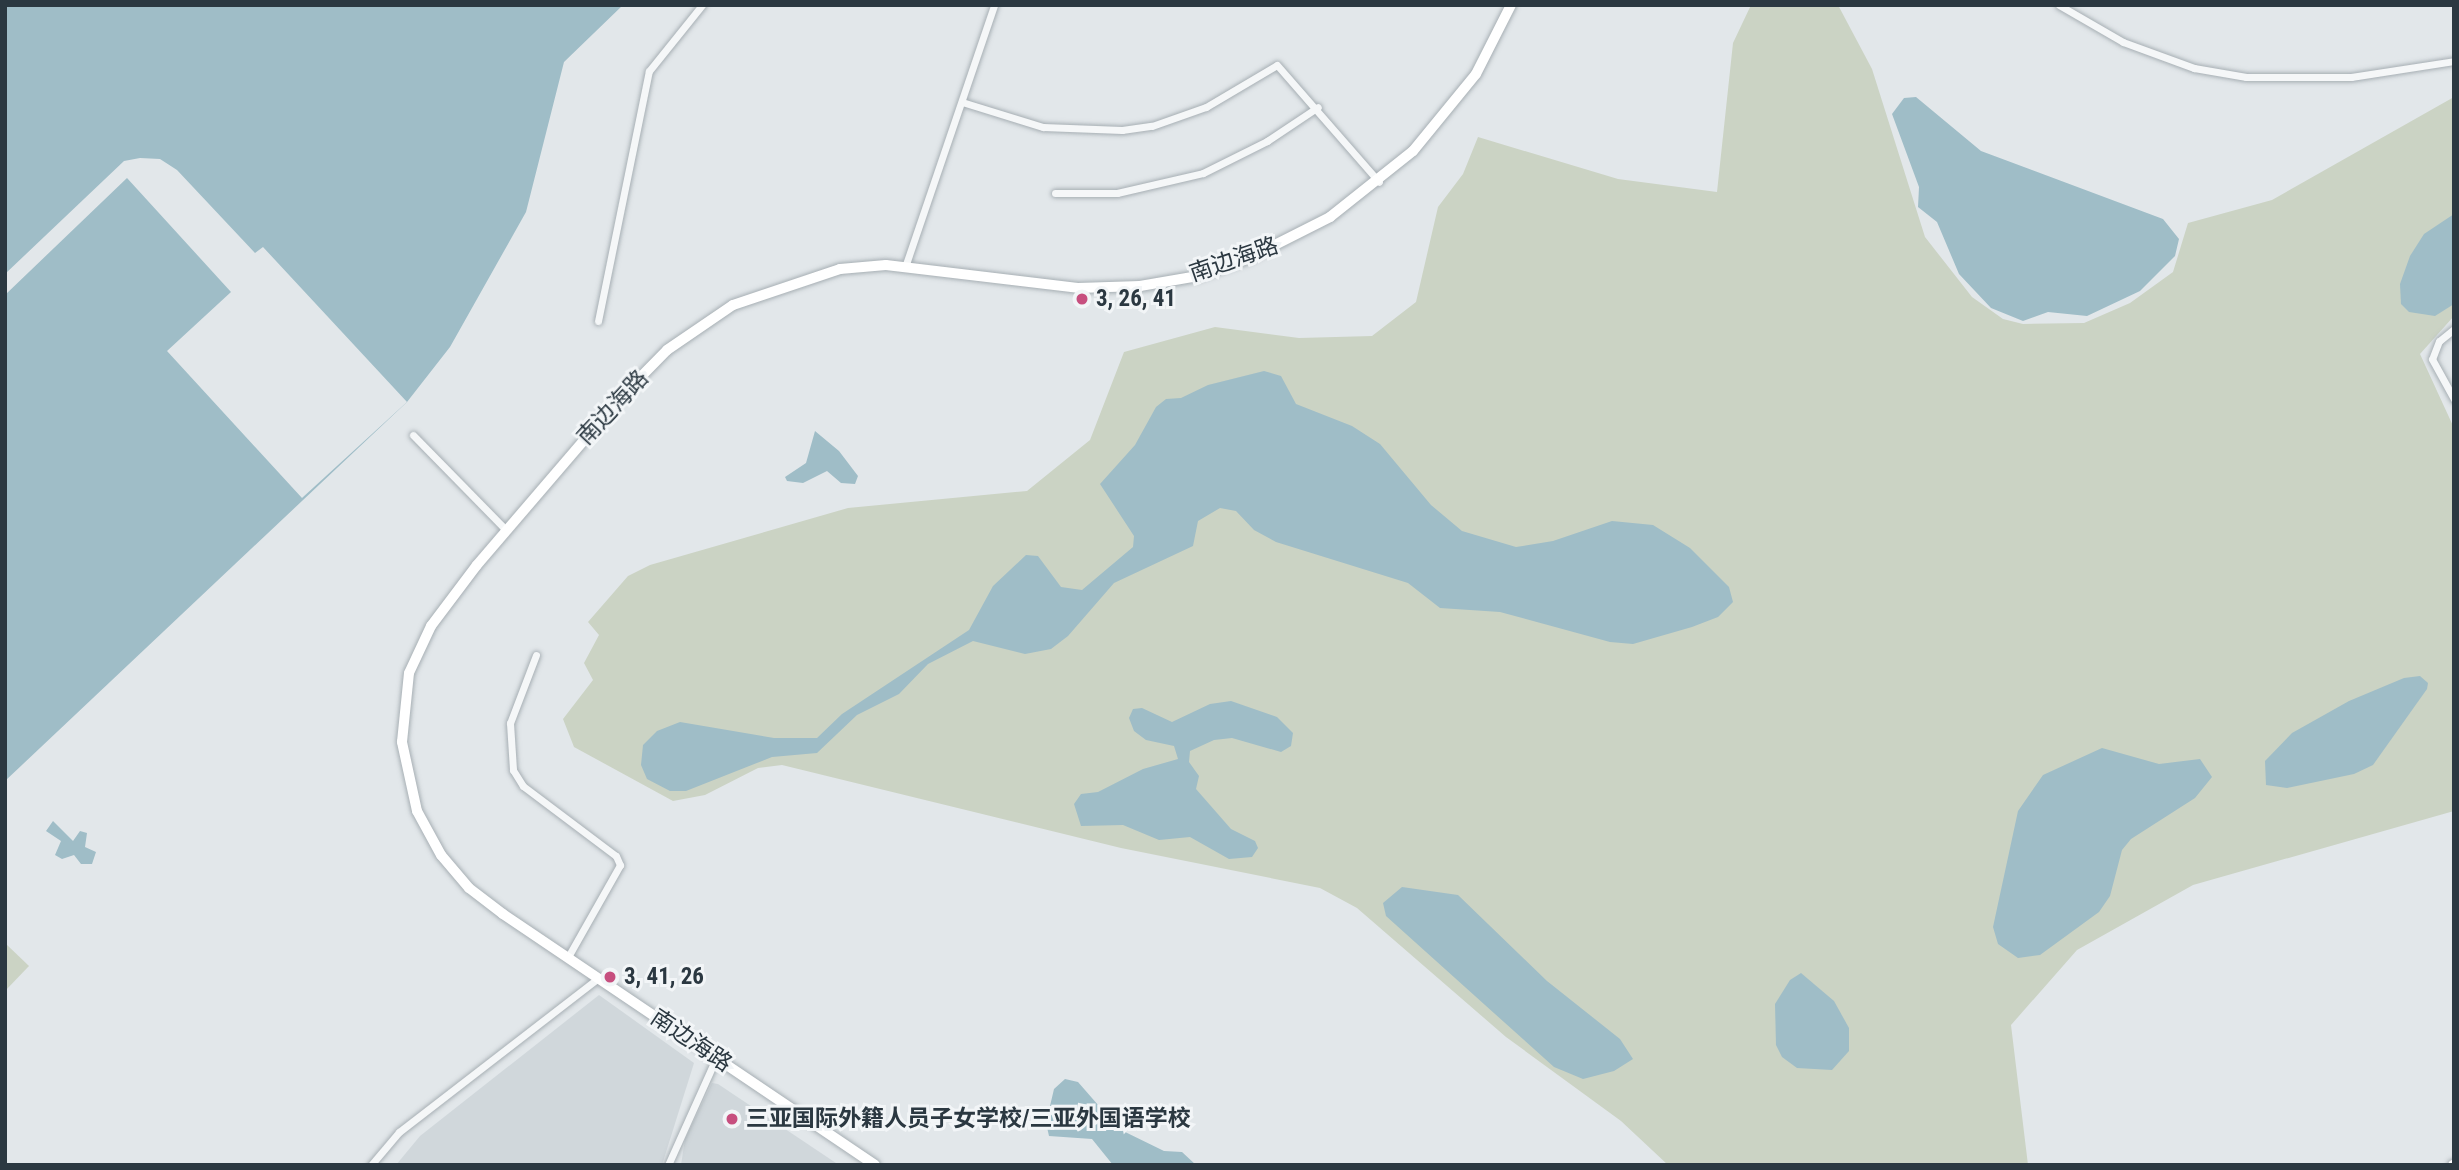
<!DOCTYPE html>
<meta charset="utf-8">
<style>
body{margin:0}
#map{position:relative;width:2459px;height:1170px;overflow:hidden;background:#e2e7ea;font-family:"Roboto Condensed","Noto Sans SC",sans-serif}
div>[style]{position:absolute}
.built>*{inset:0;background:#d0d7db}
.green>*{inset:0;background:#cbd3c4}
.water>*{inset:0;background:#9fbdc7}
.pier>*{inset:0;background:#e2e7ea}
.roads{filter:drop-shadow(0 0 2px #a7afb4) drop-shadow(0 0 2px #a7afb4)}
.street>*{height:7px;margin:-3.5px;padding:0 3.5px;transform-origin:3.5px;border-radius:3.5px;background:#f5f7f8}
.secondary>*{height:10px;margin:-5px;padding:0 5px;transform-origin:5px;border-radius:5px;background:#fff}
.dots>*{width:19px;height:19px;translate:-50% -50%;box-sizing:border-box;border:4px solid #f2f5f7;border-radius:50%}
span{translate:-50% -50%;white-space:nowrap;text-align:center;line-height:1.15;-webkit-text-stroke:6px #f2f5f7;paint-order:stroke}
.street-label{font-size:23px;color:#2b3841}
.poi-label{font-size:23px;color:#2b3841;font-weight:700}
.left{translate:0 -50%;text-align:left}
.frame{position:absolute;inset:0;border:7px solid #2b3841;pointer-events:none}
</style>
<div id="map">
<div class="built">
<div style="clip-path:polygon(599px 995px,694px 1063px,662px 1165px,396px 1165px,420px 1136px)"></div>
<div style="clip-path:polygon(712px 1083px,718px 1084px,839px 1165px,681px 1165px,685px 1139px)"></div>
</div>
<div class="green">
<div style="clip-path:polygon(1751px 5px,1838px 5px,1872px 69px,1925px 237px,1972px 297px,2003px 319px,2023px 324px,2084px 323px,2130px 303px,2173px 272px,2188px 223px,2272px 200px,2454px 97px,2454px 316px,2420px 354px,2454px 428px,2454px 811px,2193px 885px,2077px 950px,2011px 1025px,2028px 1165px,1668px 1165px,1621px 1121px,1506px 1037px,1357px 908px,1320px 888px,1121px 848px,782px 765px,758px 768px,705px 795px,673px 801px,574px 747px,563px 719px,593px 680px,584px 663px,599px 635px,588px 622px,628px 576px,650px 565px,848px 508px,1027px 491px,1090px 440px,1124px 352px,1215px 327px,1299px 338px,1372px 336px,1416px 302px,1438px 207px,1463px 174px,1478px 137px,1618px 179px,1717px 192px,1733px 43px)"></div>
<div style="clip-path:polygon(5px 943px,29px 966px,5px 991px)"></div>
</div>
<div class="water">
<div style="clip-path:polygon(5px 5px,623px 5px,564px 62px,526px 212px,450px 347px,407px 402px,5px 781px)"></div>
<div style="clip-path:polygon(1916px 97px,1981px 151px,2163px 219px,2179px 239px,2175px 256px,2140px 291px,2087px 316px,2048px 312px,2023px 321px,1991px 308px,1959px 274px,1937px 222px,1918px 207px,1919px 187px,1892px 114px,1904px 98px)"></div>
<div style="clip-path:polygon(2454px 214px,2454px 304px,2435px 316px,2409px 312px,2401px 304px,2400px 284px,2410px 256px,2424px 234px)"></div>
<div style="clip-path:polygon(1264px 371px,1281px 376px,1296px 404px,1352px 426px,1380px 444px,1431px 505px,1462px 531px,1516px 547px,1553px 541px,1612px 521px,1653px 525px,1690px 548px,1729px 587px,1733px 602px,1718px 617px,1692px 627px,1633px 644px,1610px 642px,1500px 612px,1440px 608px,1408px 583px,1276px 542px,1254px 530px,1236px 511px,1220px 508px,1198px 521px,1193px 546px,1114px 583px,1068px 636px,1051px 649px,1025px 654px,973px 641px,928px 664px,899px 694px,857px 715px,817px 753px,772px 757px,686px 791px,670px 791px,647px 779px,641px 765px,643px 745px,657px 731px,680px 722px,774px 738px,817px 738px,842px 714px,969px 630px,993px 586px,1026px 555px,1038px 556px,1061px 587px,1082px 590px,1133px 547px,1134px 536px,1100px 484px,1135px 445px,1156px 407px,1166px 399px,1181px 398px,1208px 385px)"></div>
<div style="clip-path:polygon(815px 431px,839px 451px,858px 476px,855px 484px,841px 483px,827px 471px,803px 483px,787px 481px,785px 477px,806px 463px)"></div>
<div style="clip-path:polygon(2420px 676px,2428px 683px,2427px 689px,2373px 765px,2354px 774px,2287px 788px,2266px 785px,2265px 761px,2292px 733px,2349px 701px,2404px 678px)"></div>
<div style="clip-path:polygon(1231px 701px,1277px 717px,1293px 733px,1291px 746px,1281px 752px,1232px 738px,1214px 740px,1190px 751px,1189px 762px,1199px 776px,1196px 789px,1231px 829px,1255px 841px,1258px 848px,1252px 857px,1229px 859px,1190px 837px,1159px 840px,1123px 825px,1081px 826px,1074px 804px,1081px 794px,1098px 792px,1143px 769px,1178px 759px,1174px 746px,1146px 740px,1134px 731px,1129px 718px,1133px 709px,1142px 708px,1172px 722px,1210px 704px)"></div>
<div style="clip-path:polygon(2102px 748px,2159px 764px,2200px 759px,2212px 777px,2195px 798px,2131px 839px,2122px 850px,2110px 896px,2099px 912px,2040px 955px,2018px 958px,1998px 944px,1993px 927px,2018px 811px,2043px 775px)"></div>
<div style="clip-path:polygon(53px 821px,73px 841px,80px 831px,87px 833px,85px 847px,96px 852px,92px 864px,81px 864px,74px 855px,62px 859px,55px 855px,61px 841px,46px 831px)"></div>
<div style="clip-path:polygon(1402px 887px,1458px 895px,1547px 981px,1620px 1039px,1633px 1059px,1614px 1071px,1583px 1079px,1554px 1067px,1386px 916px,1383px 903px)"></div>
<div style="clip-path:polygon(1801px 973px,1834px 1001px,1849px 1028px,1849px 1051px,1832px 1070px,1797px 1068px,1782px 1057px,1776px 1045px,1775px 1004px,1790px 980px)"></div>
<div style="clip-path:polygon(1065px 1079px,1078px 1082px,1119px 1129px,1164px 1151px,1182px 1152px,1196px 1165px,1113px 1165px,1092px 1139px,1049px 1136px,1046px 1123px,1054px 1089px)"></div>
</div>
<div class="pier">
<div style="clip-path:polygon(140px 158px,160px 159px,177px 170px,255px 253px,263px 247px,407px 402px,302px 498px,167px 351px,231px 292px,127px 178px,5px 295px,5px 274px,124px 161px)"></div>
</div>
<div class="roads">
<div class="street">
<div style="left:2059px;top:5px;width:74px;rotate:30deg"></div>
<div style="left:2123px;top:42px;width:76px;rotate:20.1deg"></div>
<div style="left:2194px;top:68px;width:53px;rotate:9.8deg"></div>
<div style="left:2246px;top:77px;width:105px"></div>
<div style="left:2351px;top:77px;width:104px;rotate:-8.8deg"></div>
<div style="left:962px;top:102px;width:85px;rotate:17.2deg"></div>
<div style="left:1043px;top:127px;width:79px;rotate:2.2deg"></div>
<div style="left:1122px;top:130px;width:30px;rotate:-8deg"></div>
<div style="left:1152px;top:126px;width:57px;rotate:-19.4deg"></div>
<div style="left:1206px;top:107px;width:82px;rotate:-30.6deg"></div>
<div style="left:1277px;top:65px;width:155px;rotate:48.9deg"></div>
<div style="left:1055px;top:193px;width:62px"></div>
<div style="left:1117px;top:193px;width:88px;rotate:-13.1deg"></div>
<div style="left:1203px;top:173px;width:72px;rotate:-26.6deg"></div>
<div style="left:1267px;top:141px;width:61px;rotate:-33.7deg"></div>
<div style="left:905px;top:267px;width:277px;rotate:-71.2deg"></div>
<div style="left:598px;top:321px;width:255px;rotate:-78.5deg"></div>
<div style="left:649px;top:71px;width:85px;rotate:-51.2deg"></div>
<div style="left:2454px;top:329px;width:19px;rotate:141deg"></div>
<div style="left:2439px;top:341px;width:19px;rotate:111deg"></div>
<div style="left:2432px;top:359px;width:46px;rotate:61.2deg"></div>
<div style="left:413px;top:435px;width:133px;rotate:45.6deg"></div>
<div style="left:536px;top:655px;width:73px;rotate:110.9deg"></div>
<div style="left:510px;top:723px;width:47px;rotate:86.3deg"></div>
<div style="left:513px;top:770px;width:19px;rotate:58deg"></div>
<div style="left:523px;top:786px;width:116px;rotate:37deg"></div>
<div style="left:616px;top:856px;width:10px;rotate:66deg"></div>
<div style="left:620px;top:865px;width:106px;rotate:119.5deg"></div>
<div style="left:371px;top:1165px;width:43px;rotate:-49.7deg"></div>
<div style="left:399px;top:1132px;width:252px;rotate:-37.7deg"></div>
<div style="left:668px;top:1165px;width:117px;rotate:-65.8deg"></div>
</div>
<div class="secondary">
<div style="left:875px;top:1165px;width:449px;rotate:-146deg"></div>
<div style="left:503px;top:914px;width:43px;rotate:-142.6deg"></div>
<div style="left:469px;top:888px;width:43px;rotate:-130.3deg"></div>
<div style="left:441px;top:855px;width:50px;rotate:-118.6deg"></div>
<div style="left:417px;top:811px;width:71px;rotate:-102.3deg"></div>
<div style="left:402px;top:742px;width:69px;rotate:-84.2deg"></div>
<div style="left:409px;top:673px;width:52px;rotate:-64.9deg"></div>
<div style="left:431px;top:626px;width:76px;rotate:-53deg"></div>
<div style="left:477px;top:565px;width:220px;rotate:-49.4deg"></div>
<div style="left:620px;top:398px;width:67px;rotate:-45.6deg"></div>
<div style="left:667px;top:350px;width:80px;rotate:-34.3deg"></div>
<div style="left:733px;top:305px;width:113px;rotate:-18.6deg"></div>
<div style="left:840px;top:269px;width:46px;rotate:-5deg"></div>
<div style="left:886px;top:265px;width:193px;rotate:6.8deg"></div>
<div style="left:1078px;top:288px;width:62px;rotate:-1.8deg"></div>
<div style="left:1140px;top:286px;width:59px;rotate:-9.8deg"></div>
<div style="left:1198px;top:276px;width:54px;rotate:-19.4deg"></div>
<div style="left:1249px;top:258px;width:91px;rotate:-26.8deg"></div>
<div style="left:1330px;top:217px;width:106px;rotate:-38.5deg"></div>
<div style="left:1413px;top:151px;width:99px;rotate:-50.7deg"></div>
<div style="left:1476px;top:74px;width:77px;rotate:-63.1deg"></div>
<div style="left:2453px;top:1165px;width:1px"></div>
</div>
</div>
<div class="dots">
<div style="left:1082px;top:299px;background:#c74f7f"></div>
<div style="left:610px;top:977px;background:#c74f7f"></div>
<div style="left:732px;top:1119px;background:#c74f7f"></div>
</div>
<div class="street-label">
<span style="left:1234px;top:260px;rotate:-19deg">南边海路</span>
<span style="left:613px;top:408px;rotate:-47deg">南边海路</span>
<span style="left:691px;top:1041px;rotate:34deg">南边海路</span>
</div>
<div class="poi-label">
<span class="left" style="left:1096px;top:299px">3, 26, 41</span>
<span class="left" style="left:624px;top:977px">3, 41, 26</span>
<span class="left" style="left:746px;top:1119px">三亚国际外籍人员子女学校/三亚外国语学校</span>
</div>
<div class="frame"></div>
</div>
